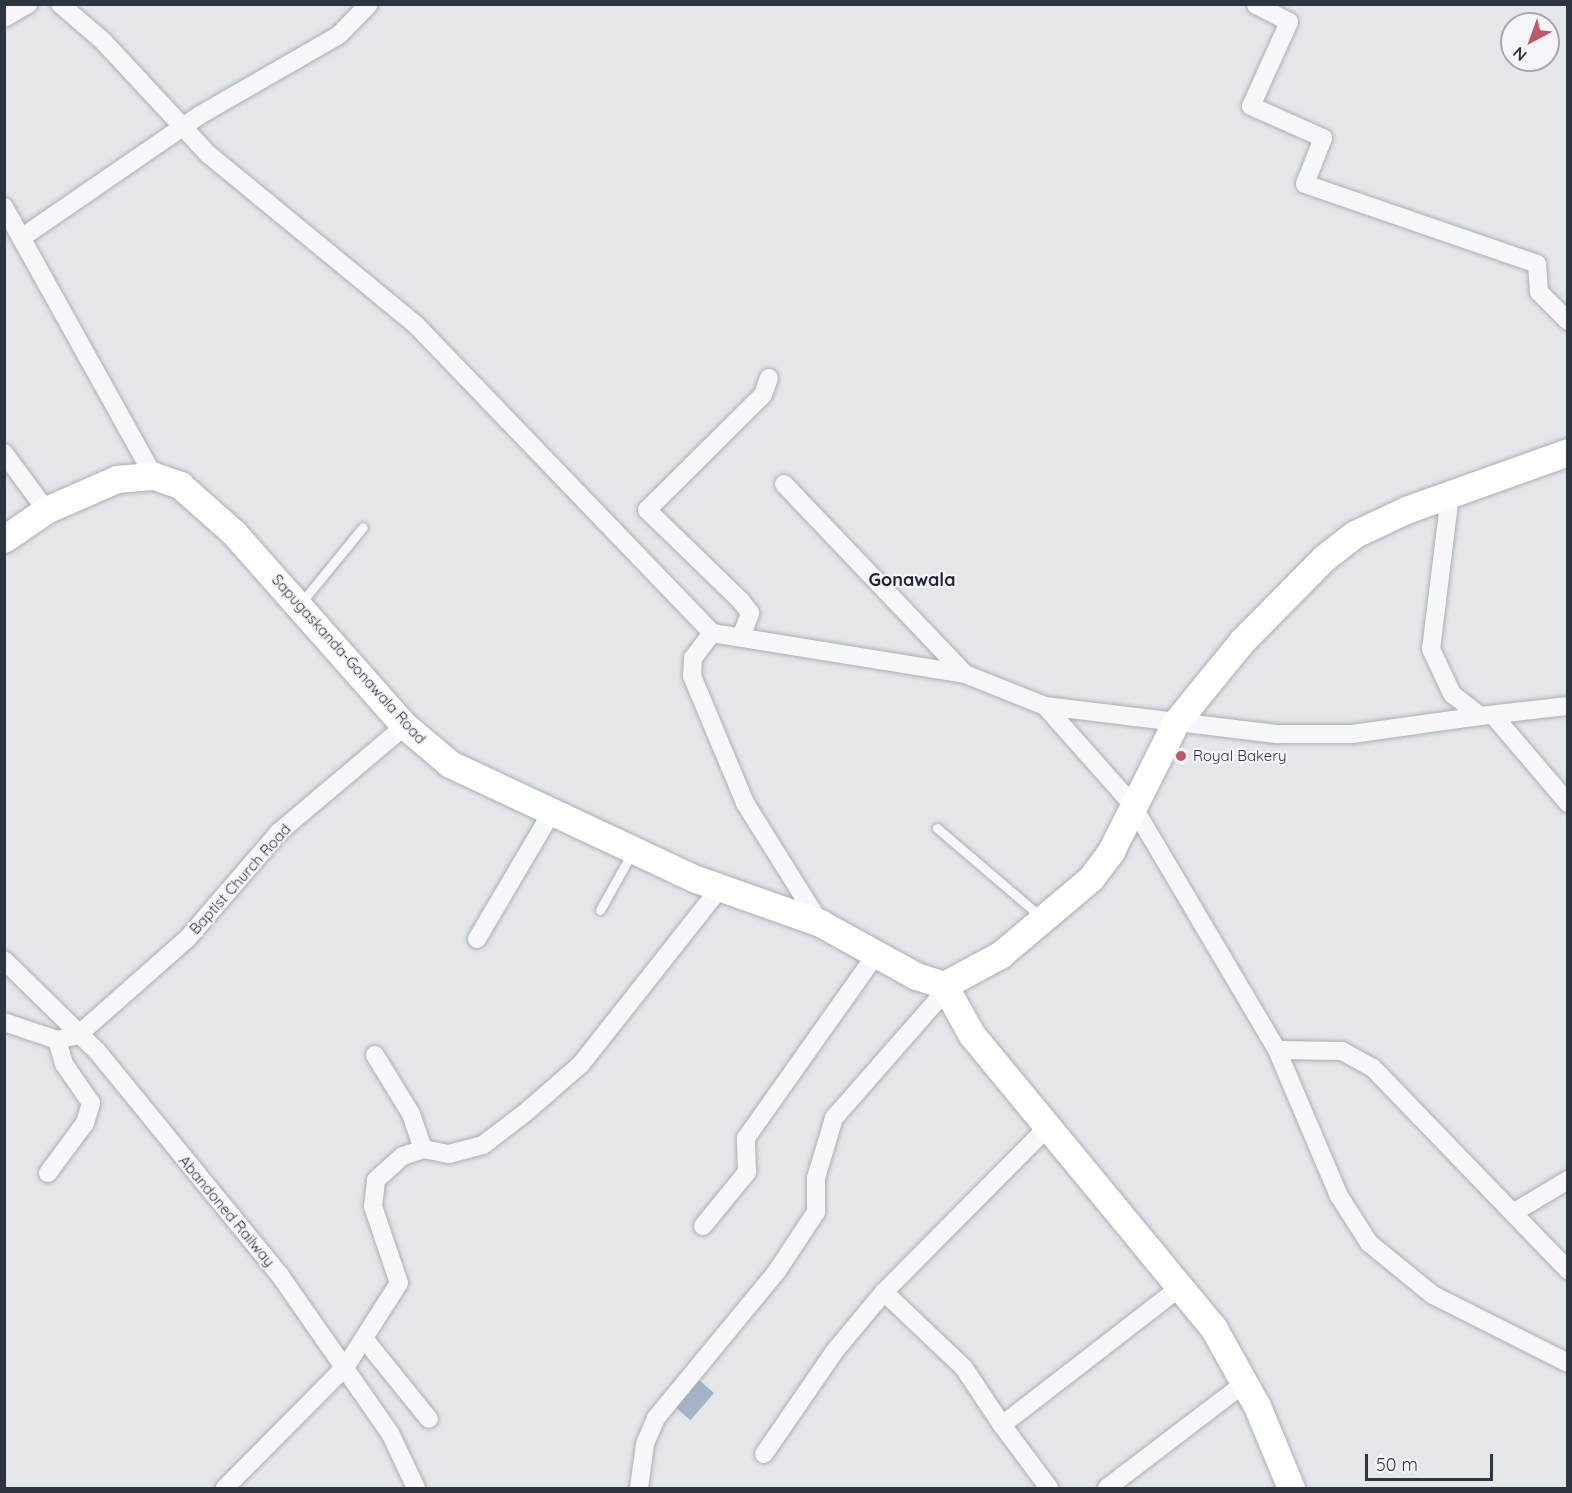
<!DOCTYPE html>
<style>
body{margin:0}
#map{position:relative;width:1572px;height:1493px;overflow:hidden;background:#e4e7ea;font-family:Quicksand,sans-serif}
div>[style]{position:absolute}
.water>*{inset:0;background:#a4b4c6;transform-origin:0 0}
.roads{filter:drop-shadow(0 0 2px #aaaeb4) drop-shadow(0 0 2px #aaaeb4)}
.lane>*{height:9px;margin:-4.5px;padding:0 4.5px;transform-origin:4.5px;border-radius:4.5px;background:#f7f7f9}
.street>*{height:18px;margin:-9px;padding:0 9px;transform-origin:9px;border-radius:9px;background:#f7f7f9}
.secondary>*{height:27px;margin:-13.5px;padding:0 13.5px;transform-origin:13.5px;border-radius:13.5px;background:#fff}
.dots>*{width:16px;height:16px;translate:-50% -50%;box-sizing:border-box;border:3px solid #f4f5f8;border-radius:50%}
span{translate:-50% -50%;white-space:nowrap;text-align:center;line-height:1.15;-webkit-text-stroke:4.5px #f4f5f8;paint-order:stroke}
.street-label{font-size:15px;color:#2e3541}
.poi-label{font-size:15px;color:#2e3541}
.left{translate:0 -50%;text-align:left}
.quarter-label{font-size:18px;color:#1f2632;font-weight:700}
.frame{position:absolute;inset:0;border:6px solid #2e3541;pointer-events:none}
.north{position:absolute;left:1500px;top:12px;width:60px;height:60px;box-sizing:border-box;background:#f4f5f8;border:2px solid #a5a8af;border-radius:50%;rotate:221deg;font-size:16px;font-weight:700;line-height:24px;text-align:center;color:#2e3541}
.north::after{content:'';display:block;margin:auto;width:21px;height:27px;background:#c05869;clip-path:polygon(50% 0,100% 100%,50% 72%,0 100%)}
.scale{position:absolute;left:1365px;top:1454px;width:128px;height:27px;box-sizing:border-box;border:3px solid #2e3541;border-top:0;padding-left:8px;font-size:18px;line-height:21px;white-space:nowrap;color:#2e3541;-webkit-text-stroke:4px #f4f5f8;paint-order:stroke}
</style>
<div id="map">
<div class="water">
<div style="left:699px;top:1380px;width:20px;height:36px;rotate:41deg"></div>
</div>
<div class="roads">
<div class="lane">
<div style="left:300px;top:604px;width:99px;rotate:-50.7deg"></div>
<div style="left:937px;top:828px;width:135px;rotate:40.5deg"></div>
<div style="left:600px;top:910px;width:68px;rotate:-60.8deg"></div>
</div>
<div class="street">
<div style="left:60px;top:4px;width:57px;rotate:40.7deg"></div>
<div style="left:103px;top:41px;width:154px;rotate:47.1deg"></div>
<div style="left:208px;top:154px;width:269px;rotate:39.4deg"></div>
<div style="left:416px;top:325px;width:427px;rotate:46.1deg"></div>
<div style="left:712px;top:633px;width:256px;rotate:9.2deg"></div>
<div style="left:965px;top:674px;width:86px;rotate:21.8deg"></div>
<div style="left:1045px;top:706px;width:130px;rotate:48.4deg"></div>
<div style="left:1131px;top:803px;width:287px;rotate:59.4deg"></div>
<div style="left:1277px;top:1050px;width:159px;rotate:67deg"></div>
<div style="left:1339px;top:1196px;width:56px;rotate:57.4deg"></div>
<div style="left:1369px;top:1243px;width:82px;rotate:39.1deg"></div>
<div style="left:1433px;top:1295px;width:151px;rotate:26.7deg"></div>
<div style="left:1256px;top:5px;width:37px;rotate:27deg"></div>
<div style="left:1289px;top:22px;width:92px;rotate:114.3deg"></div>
<div style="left:1251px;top:106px;width:79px;rotate:24deg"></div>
<div style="left:1323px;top:138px;width:49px;rotate:111.4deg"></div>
<div style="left:1305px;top:184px;width:245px;rotate:19deg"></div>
<div style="left:1537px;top:264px;width:28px;rotate:86deg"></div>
<div style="left:1539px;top:292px;width:41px;rotate:45deg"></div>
<div style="left:4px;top:18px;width:28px;rotate:-30deg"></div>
<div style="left:4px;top:207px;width:308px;rotate:60.9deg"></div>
<div style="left:24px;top:236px;width:214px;rotate:-34.5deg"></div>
<div style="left:200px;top:115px;width:160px;rotate:-29.9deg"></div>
<div style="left:339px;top:35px;width:43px;rotate:-45.9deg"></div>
<div style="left:4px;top:453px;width:71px;rotate:53.6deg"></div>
<div style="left:784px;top:484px;width:262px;rotate:46.4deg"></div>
<div style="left:1450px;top:495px;width:155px;rotate:97deg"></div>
<div style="left:1431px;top:649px;width:50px;rotate:65deg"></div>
<div style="left:1452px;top:694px;width:36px;rotate:38deg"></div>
<div style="left:1480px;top:716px;width:89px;rotate:-6.5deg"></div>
<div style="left:712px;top:633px;width:31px;rotate:127deg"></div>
<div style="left:693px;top:658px;width:18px;rotate:93deg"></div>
<div style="left:692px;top:676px;width:138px;rotate:67.3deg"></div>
<div style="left:745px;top:803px;width:142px;rotate:58deg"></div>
<div style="left:741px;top:637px;width:26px;rotate:-69deg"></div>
<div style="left:750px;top:613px;width:15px;rotate:-127deg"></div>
<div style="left:741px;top:601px;width:131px;rotate:-135.9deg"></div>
<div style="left:647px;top:510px;width:163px;rotate:-44.8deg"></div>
<div style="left:763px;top:395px;width:18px;rotate:-71deg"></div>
<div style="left:1045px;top:706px;width:235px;rotate:6.9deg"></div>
<div style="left:1278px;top:734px;width:74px"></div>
<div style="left:1352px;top:734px;width:129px;rotate:-8deg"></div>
<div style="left:1493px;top:715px;width:116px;rotate:49.6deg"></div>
<div style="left:477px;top:939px;width:150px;rotate:-59.5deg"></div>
<div style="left:4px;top:960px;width:130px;rotate:44.4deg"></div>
<div style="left:97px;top:1051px;width:288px;rotate:50.8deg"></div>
<div style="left:279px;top:1274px;width:194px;rotate:55.1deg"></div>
<div style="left:390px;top:1433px;width:61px;rotate:64.7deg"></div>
<div style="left:4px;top:1022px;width:56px;rotate:18.8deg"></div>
<div style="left:57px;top:1040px;width:22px;rotate:-13deg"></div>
<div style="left:78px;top:1035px;width:145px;rotate:-41.4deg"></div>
<div style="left:187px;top:939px;width:141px;rotate:-49.3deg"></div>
<div style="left:279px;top:832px;width:165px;rotate:-40.1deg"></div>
<div style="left:1277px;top:1050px;width:65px;rotate:0.9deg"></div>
<div style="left:1342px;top:1051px;width:35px;rotate:29deg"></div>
<div style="left:1373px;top:1068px;width:281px;rotate:46deg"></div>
<div style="left:375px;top:1055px;width:69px;rotate:58.6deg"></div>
<div style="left:411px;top:1114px;width:37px;rotate:71deg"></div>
<div style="left:48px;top:1173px;width:62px;rotate:-53.5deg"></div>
<div style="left:85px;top:1123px;width:21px;rotate:-73deg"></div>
<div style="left:91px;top:1103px;width:47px;rotate:-124.7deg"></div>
<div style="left:64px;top:1064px;width:25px;rotate:-106deg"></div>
<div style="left:1513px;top:1213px;width:64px;rotate:-31deg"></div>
<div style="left:703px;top:1226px;width:70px;rotate:-50.8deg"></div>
<div style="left:747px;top:1172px;width:34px;rotate:-92deg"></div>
<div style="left:746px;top:1138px;width:227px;rotate:-54.7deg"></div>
<div style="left:884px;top:1292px;width:110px;rotate:43.5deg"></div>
<div style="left:964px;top:1368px;width:69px;rotate:56.3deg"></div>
<div style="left:366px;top:1341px;width:100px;rotate:51.1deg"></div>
<div style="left:764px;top:1454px;width:124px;rotate:-55.5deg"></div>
<div style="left:834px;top:1352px;width:78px;rotate:-50.2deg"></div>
<div style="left:884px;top:1292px;width:231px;rotate:-45.2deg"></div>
<div style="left:225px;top:1488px;width:172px;rotate:-45.2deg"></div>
<div style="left:346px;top:1366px;width:98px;rotate:-57.4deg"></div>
<div style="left:399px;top:1283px;width:81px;rotate:-108.7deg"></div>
<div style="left:373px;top:1206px;width:26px;rotate:-83deg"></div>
<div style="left:376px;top:1180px;width:36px;rotate:-42deg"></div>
<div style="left:403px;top:1156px;width:21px;rotate:-19deg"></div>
<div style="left:423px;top:1149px;width:26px;rotate:11deg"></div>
<div style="left:449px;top:1154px;width:35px;rotate:-15deg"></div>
<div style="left:483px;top:1145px;width:54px;rotate:-37.5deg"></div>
<div style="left:526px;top:1112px;width:73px;rotate:-41.1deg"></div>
<div style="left:581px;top:1064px;width:224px;rotate:-51.7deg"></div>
<div style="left:639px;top:1488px;width:44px;rotate:-82.2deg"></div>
<div style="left:645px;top:1444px;width:28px;rotate:-67deg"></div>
<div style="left:656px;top:1418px;width:190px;rotate:-50.5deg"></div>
<div style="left:777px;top:1271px;width:71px;rotate:-56.5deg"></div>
<div style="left:816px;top:1212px;width:34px;rotate:-90deg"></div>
<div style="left:816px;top:1178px;width:63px;rotate:-73.3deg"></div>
<div style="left:834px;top:1118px;width:169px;rotate:-48.8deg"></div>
<div style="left:1049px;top:1488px;width:79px;rotate:-126.7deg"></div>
<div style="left:1002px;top:1425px;width:227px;rotate:-37.7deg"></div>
<div style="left:1107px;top:1488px;width:173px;rotate:-37.3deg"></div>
</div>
<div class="secondary">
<div style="left:4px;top:539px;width:51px;rotate:-34.6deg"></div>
<div style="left:46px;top:510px;width:77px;rotate:-23.6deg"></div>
<div style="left:117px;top:479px;width:37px;rotate:-5deg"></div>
<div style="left:154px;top:476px;width:28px;rotate:19deg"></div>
<div style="left:180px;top:485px;width:72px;rotate:41.6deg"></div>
<div style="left:234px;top:533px;width:258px;rotate:48.5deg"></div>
<div style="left:405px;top:726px;width:59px;rotate:40.2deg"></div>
<div style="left:450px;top:764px;width:272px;rotate:25.1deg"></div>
<div style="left:696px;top:879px;width:132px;rotate:19.5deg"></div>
<div style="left:820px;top:923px;width:110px;rotate:28.9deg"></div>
<div style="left:916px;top:976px;width:29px;rotate:18deg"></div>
<div style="left:944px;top:985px;width:64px;rotate:-28.2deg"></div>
<div style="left:1000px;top:955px;width:119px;rotate:-40.2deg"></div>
<div style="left:1091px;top:878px;width:34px;rotate:-53deg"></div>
<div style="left:1111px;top:851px;width:144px;rotate:-63.3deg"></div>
<div style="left:1176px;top:722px;width:104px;rotate:-50.8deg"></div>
<div style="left:1242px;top:641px;width:117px;rotate:-45.3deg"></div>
<div style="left:1324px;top:558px;width:39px;rotate:-38deg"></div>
<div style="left:1355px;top:534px;width:56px;rotate:-25.2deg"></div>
<div style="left:1406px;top:510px;width:172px;rotate:-19.7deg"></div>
<div style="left:944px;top:985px;width:57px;rotate:60.8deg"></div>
<div style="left:972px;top:1035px;width:379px;rotate:50.5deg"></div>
<div style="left:1213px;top:1327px;width:90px;rotate:60.9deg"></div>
<div style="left:1257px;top:1406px;width:89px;rotate:67.5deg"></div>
</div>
</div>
<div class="dots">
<div style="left:1181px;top:756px;background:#c05869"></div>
</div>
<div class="street-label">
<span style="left:349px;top:659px;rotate:48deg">Sapugaskanda-Gonawala Road</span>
<span style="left:240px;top:879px;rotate:-48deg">Baptist Church Road</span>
<span style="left:227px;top:1211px;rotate:50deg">Abandoned Railway</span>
</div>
<div class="poi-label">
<span class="left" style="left:1193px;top:756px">Royal Bakery</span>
</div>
<div class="quarter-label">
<span style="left:912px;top:580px">Gonawala</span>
</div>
<div class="frame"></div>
<div class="north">N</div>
<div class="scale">50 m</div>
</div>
